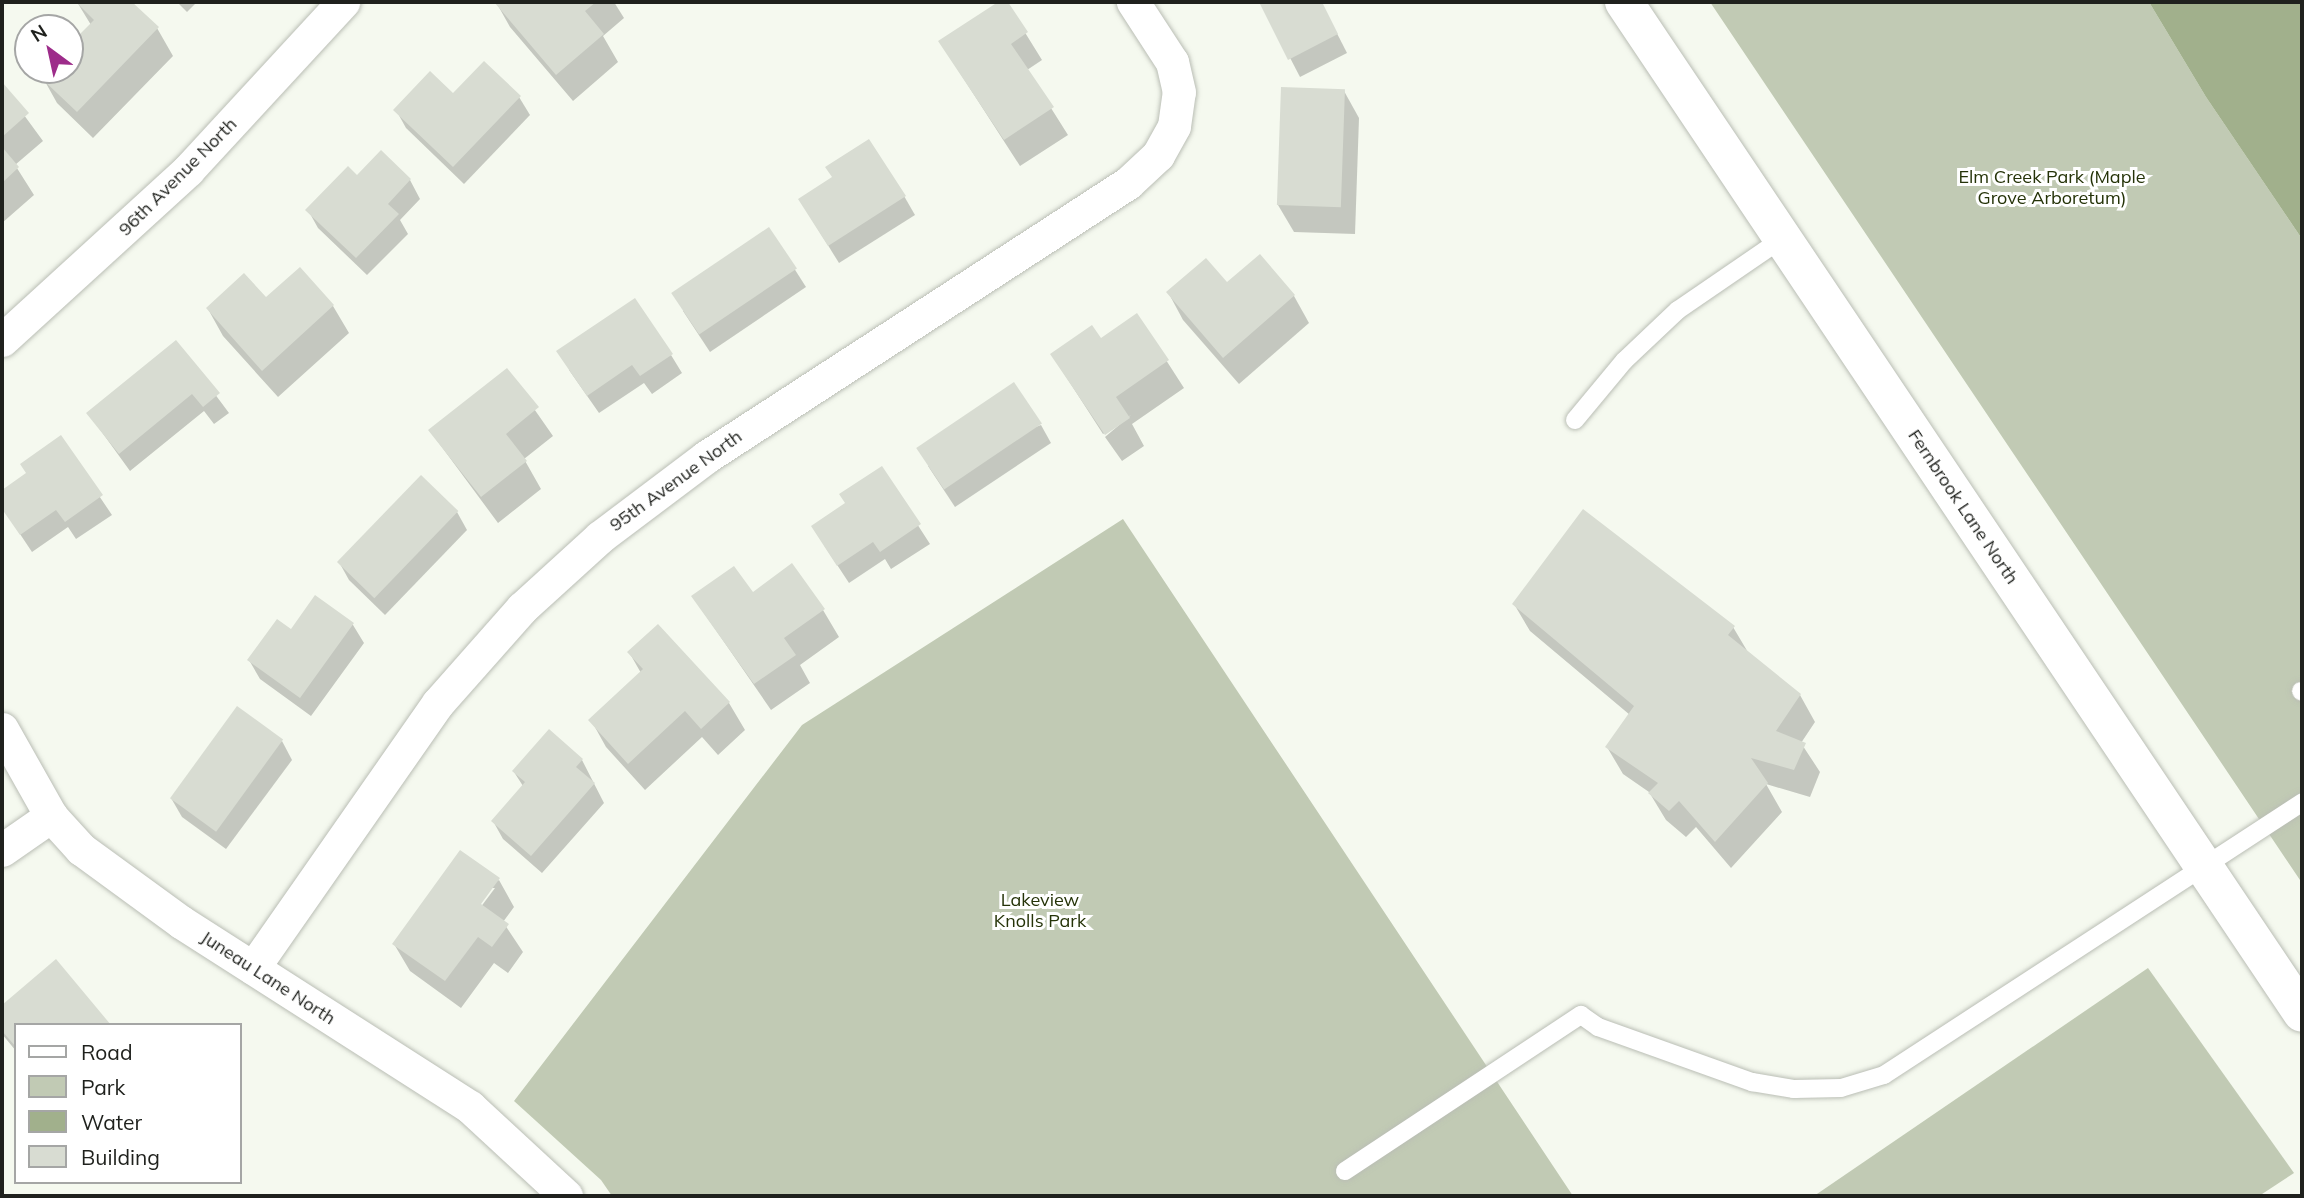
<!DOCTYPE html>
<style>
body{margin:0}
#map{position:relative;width:2304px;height:1198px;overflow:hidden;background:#f5f9ef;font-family:Mulish,sans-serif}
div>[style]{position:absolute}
.green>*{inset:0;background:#c1cab4}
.water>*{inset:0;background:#a1b08c}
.shadow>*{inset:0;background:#0003}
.building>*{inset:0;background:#d8dcd2;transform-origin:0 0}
.roads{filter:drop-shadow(0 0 2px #babeb5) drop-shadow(0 0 2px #babeb5)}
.service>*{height:18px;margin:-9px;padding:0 9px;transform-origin:9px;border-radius:9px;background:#fff}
.minor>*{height:33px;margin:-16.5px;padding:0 16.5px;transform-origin:16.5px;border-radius:16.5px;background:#fff}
.tertiary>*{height:38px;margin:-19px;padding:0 19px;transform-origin:19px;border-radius:19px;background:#fff}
span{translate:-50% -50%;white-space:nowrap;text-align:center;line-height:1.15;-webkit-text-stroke:6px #fff;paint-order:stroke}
.street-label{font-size:18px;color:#1f211d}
.park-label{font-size:18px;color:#253308}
.frame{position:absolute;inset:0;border:4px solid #1f211d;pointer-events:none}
.legend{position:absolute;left:14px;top:1023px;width:228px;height:161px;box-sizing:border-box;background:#fff;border:2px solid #a5a6a5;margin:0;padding:9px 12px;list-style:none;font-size:21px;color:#1f211d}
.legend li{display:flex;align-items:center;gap:14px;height:35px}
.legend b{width:35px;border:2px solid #a5a6a5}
.north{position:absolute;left:14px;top:14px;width:70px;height:70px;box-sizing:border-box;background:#fff;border:2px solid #a5a6a5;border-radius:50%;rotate:327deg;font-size:19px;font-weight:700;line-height:28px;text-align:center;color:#1f211d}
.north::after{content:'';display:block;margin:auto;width:24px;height:32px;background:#9d2c8a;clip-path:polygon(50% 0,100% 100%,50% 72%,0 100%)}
</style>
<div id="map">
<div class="green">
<div style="clip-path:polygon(1710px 2px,2149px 2px,2206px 97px,2302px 239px,2302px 883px)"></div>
<div style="clip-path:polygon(1123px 519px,1573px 1196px,612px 1196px,601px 1180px,514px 1101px,802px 725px)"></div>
<div style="clip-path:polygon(2148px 968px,2294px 1173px,2259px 1196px,1814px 1196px)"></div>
</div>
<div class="water">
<div style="clip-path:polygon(2149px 2px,2302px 2px,2302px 239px,2206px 97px)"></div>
</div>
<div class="shadow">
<div style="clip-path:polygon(77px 2px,130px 2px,157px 28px,173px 56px,93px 138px,57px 103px,42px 76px,47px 70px,70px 70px,70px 47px,91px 25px)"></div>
<div style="clip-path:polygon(177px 2px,197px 2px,187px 12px)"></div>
<div style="clip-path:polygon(496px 2px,614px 2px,624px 18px,603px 36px,618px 62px,573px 101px,510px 27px)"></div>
<div style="clip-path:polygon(1001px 2px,1006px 2px,1042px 60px,1027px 70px,1068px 135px,1020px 166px,940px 42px)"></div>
<div style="clip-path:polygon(1261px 2px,1321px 2px,1347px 53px,1300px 77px)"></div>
<div style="clip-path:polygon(2px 85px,43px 141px,15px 165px,34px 195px,2px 223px)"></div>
<div style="clip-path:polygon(1344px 91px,1359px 118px,1355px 234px,1294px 232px,1278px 205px)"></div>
<div style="clip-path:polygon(453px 95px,519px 97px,530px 115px,464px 184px,406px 128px,396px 110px)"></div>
<div style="clip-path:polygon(381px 153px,410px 180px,420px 199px,400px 220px,408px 234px,367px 275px,318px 228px,308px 210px,357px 177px)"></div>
<div style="clip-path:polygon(904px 196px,915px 215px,839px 263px,811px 218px)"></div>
<div style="clip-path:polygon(769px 229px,806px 287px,710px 352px,683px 311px)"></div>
<div style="clip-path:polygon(300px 269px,333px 306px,349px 333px,278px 397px,223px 336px,208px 309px,266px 300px)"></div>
<div style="clip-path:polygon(1168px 292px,1294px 296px,1309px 323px,1239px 384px,1183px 320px)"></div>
<div style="clip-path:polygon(1137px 315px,1184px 388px,1132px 424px,1144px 446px,1122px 461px,1105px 437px,1131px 415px,1103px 434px,1052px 355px,1101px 340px)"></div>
<div style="clip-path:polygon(176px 342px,229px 413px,214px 424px,204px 411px,130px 471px,88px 413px)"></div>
<div style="clip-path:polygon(671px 355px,682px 373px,652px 394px,644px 383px,599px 413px,569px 370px)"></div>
<div style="clip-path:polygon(507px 370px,553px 436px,524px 459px,541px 489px,498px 523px,430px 431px)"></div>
<div style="clip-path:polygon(1041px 425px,1051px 443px,955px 507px,928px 466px)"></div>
<div style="clip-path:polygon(60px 438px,112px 515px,76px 539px,68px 527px,32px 552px,2px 507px,2px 492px,28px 474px)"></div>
<div style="clip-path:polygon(881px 468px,930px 544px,891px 569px,885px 559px,849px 583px,824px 545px)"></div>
<div style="clip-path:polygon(457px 512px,467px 530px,385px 615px,349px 580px,339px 562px)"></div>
<div style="clip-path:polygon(752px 594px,823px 610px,839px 637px,800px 665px,810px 683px,771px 710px,693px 597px)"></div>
<div style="clip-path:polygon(315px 598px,353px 625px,364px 643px,311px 716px,260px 679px,249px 660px,292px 632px)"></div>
<div style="clip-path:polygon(1514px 604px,1733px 627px,1749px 654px,1800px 695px,1815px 722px,1801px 743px,1820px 772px,1810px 797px,1766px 784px,1782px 812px,1731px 868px,1696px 827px,1686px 837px,1666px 820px,1649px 792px,1623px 774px,1607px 747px,1630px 715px,1530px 631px)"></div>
<div style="clip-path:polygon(658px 626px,729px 703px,745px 730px,718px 755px,702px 737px,645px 790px,606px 747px,591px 720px,641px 673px,629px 652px)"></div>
<div style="clip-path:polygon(550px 732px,582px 760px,604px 803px,542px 873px,503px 839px,493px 821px,523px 786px,514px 772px)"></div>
<div style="clip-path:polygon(282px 741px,292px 760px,226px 849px,182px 817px,171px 798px)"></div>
<div style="clip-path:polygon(evenodd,499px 880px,514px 907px,503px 922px,523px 952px,508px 973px,494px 963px,461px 1008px,410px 971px,394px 944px,499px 880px,491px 888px,495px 888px,477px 912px,474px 910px,491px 888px)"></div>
<div style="clip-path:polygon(55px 962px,16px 1025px,16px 1051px,2px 1034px,2px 1007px)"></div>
</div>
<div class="building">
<div style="clip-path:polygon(76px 2px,132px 2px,159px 27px,77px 112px,39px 76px,45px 70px,70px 70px,70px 44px,94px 20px)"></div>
<div style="clip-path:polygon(494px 2px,596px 2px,585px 11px,604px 34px,556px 75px)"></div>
<div style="clip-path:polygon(998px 2px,1008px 2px,1028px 32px,1011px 44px,1054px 107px,1004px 140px,938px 41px)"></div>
<div style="clip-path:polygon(1259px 2px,1322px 2px,1338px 34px,1288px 60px)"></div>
<div style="clip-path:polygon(484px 61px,521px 96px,453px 167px,393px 110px,430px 71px,453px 93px)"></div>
<div style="clip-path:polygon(2px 82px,29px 113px,2px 137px)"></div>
<div style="left:1281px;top:87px;width:64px;height:118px;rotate:2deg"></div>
<div style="clip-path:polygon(869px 139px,906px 196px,828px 246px,798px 199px,832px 177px,825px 167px)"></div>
<div style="clip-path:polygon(2px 147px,19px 167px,2px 183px)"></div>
<div style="clip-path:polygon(381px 150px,411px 179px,388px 204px,399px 214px,356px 258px,305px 210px,348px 166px,357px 175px)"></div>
<div style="left:769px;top:227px;width:50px;height:118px;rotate:56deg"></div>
<div style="clip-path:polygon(1260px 254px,1295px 295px,1223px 358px,1166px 292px,1206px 258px,1227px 282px)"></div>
<div style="clip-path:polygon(300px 267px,334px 305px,262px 371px,206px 308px,244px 273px,266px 297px)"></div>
<div style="clip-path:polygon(635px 298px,673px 354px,640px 376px,632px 365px,587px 396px,556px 351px)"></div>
<div style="clip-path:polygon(1137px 313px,1169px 360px,1116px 397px,1130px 418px,1105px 435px,1050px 354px,1092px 325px,1101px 338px)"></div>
<div style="clip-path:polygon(176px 340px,220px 393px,203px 407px,192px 394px,119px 454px,86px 413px)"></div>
<div style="clip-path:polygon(507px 368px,539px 407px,506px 434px,527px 461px,481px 497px,428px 430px)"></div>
<div style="left:1014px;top:382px;width:50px;height:118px;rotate:56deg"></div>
<div style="clip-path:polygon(61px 435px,103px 495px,65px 522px,56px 510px,20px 535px,2px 509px,2px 490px,26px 473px,20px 464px)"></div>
<div style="clip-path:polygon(882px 466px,921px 524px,880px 552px,873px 542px,837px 566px,811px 526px,845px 503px,839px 494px)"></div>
<div style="left:421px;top:475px;width:52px;height:121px;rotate:44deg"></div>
<div style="clip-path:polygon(1583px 509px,1735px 626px,1728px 635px,1801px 694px,1776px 731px,1806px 743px,1794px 770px,1751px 758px,1768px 783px,1715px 842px,1679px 801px,1669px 811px,1648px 793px,1658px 783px,1605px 747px,1634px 706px,1512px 604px)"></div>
<div style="clip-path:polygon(792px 563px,825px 609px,784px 638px,796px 655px,754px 684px,691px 596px,734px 566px,753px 592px)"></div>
<div style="clip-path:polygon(315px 595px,354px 623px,300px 698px,247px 660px,277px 619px,291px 629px)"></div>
<div style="clip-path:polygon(658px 624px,730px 702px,701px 729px,685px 711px,628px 764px,588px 720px,643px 669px,627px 652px)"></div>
<div style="left:237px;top:706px;width:57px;height:114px;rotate:36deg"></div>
<div style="clip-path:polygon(549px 729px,583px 759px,576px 767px,595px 783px,531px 856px,491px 821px,525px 782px,512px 771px)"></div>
<div style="clip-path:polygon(460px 850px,500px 878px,481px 904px,509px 924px,492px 947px,478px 937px,445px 981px,392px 944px)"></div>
<div style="clip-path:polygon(56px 959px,111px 1025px,16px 1025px,16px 1047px,2px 1031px,2px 1005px)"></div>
</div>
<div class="roads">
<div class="service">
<div style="left:1575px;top:420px;width:77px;rotate:-50.3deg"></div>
<div style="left:1624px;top:361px;width:74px;rotate:-43.4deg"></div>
<div style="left:1678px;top:310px;width:127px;rotate:-34.4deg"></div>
<div style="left:2301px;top:691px;width:1px;rotate:45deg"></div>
<div style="left:1345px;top:1171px;width:283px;rotate:-33.5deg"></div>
<div style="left:1581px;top:1015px;width:21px;rotate:35deg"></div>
<div style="left:1598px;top:1027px;width:164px;rotate:19.7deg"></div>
<div style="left:1752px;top:1082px;width:43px;rotate:9.5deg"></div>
<div style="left:1794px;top:1089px;width:47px;rotate:-1.2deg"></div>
<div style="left:1841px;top:1088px;width:45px;rotate:-16.8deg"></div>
<div style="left:1884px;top:1075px;width:499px;rotate:-33.1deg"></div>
</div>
<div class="minor">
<div style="left:2px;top:340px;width:252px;rotate:-42.4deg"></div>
<div style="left:188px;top:170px;width:229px;rotate:-47.3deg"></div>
<div style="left:2px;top:729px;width:100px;rotate:60.6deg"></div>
<div style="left:51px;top:816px;width:45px;rotate:47.7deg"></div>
<div style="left:81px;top:849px;width:124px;rotate:36.1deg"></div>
<div style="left:181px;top:922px;width:343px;rotate:32.6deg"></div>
<div style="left:470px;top:1107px;width:131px;rotate:42.8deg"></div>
<div style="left:2px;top:850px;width:60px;rotate:-34.8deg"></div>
<div style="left:253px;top:968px;width:323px;rotate:-55.1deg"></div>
<div style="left:438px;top:703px;width:127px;rotate:-48.5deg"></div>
<div style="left:522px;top:608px;width:105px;rotate:-42.3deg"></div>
<div style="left:600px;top:537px;width:133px;rotate:-37deg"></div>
<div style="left:706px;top:457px;width:503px;rotate:-33deg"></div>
<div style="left:1128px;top:183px;width:41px;rotate:-43deg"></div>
<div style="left:1158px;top:155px;width:33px;rotate:-61deg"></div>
<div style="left:1174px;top:126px;width:34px;rotate:-82deg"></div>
<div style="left:1179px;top:92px;width:31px;rotate:-103deg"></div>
<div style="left:1172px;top:62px;width:72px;rotate:-123deg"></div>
</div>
<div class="tertiary">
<div style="left:1624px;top:2px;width:1217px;rotate:56.15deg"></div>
</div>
</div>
<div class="street-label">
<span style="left:178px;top:177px;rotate:-45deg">96th Avenue North</span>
<span style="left:676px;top:481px;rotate:-36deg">95th Avenue North</span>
<span style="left:1963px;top:507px;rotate:56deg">Fernbrook Lane North</span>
<span style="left:268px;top:978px;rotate:33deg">Juneau Lane North</span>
</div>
<div class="park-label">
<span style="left:2052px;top:188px">Elm Creek Park (Maple<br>Grove Arboretum)</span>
<span style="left:1040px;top:911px">Lakeview<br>Knolls Park</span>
</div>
<div class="frame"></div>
<ul class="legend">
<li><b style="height:9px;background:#fff"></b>Road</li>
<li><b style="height:19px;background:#c1cab4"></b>Park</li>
<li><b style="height:19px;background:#a1b08c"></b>Water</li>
<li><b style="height:19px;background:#d8dcd2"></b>Building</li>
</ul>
<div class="north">N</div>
</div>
